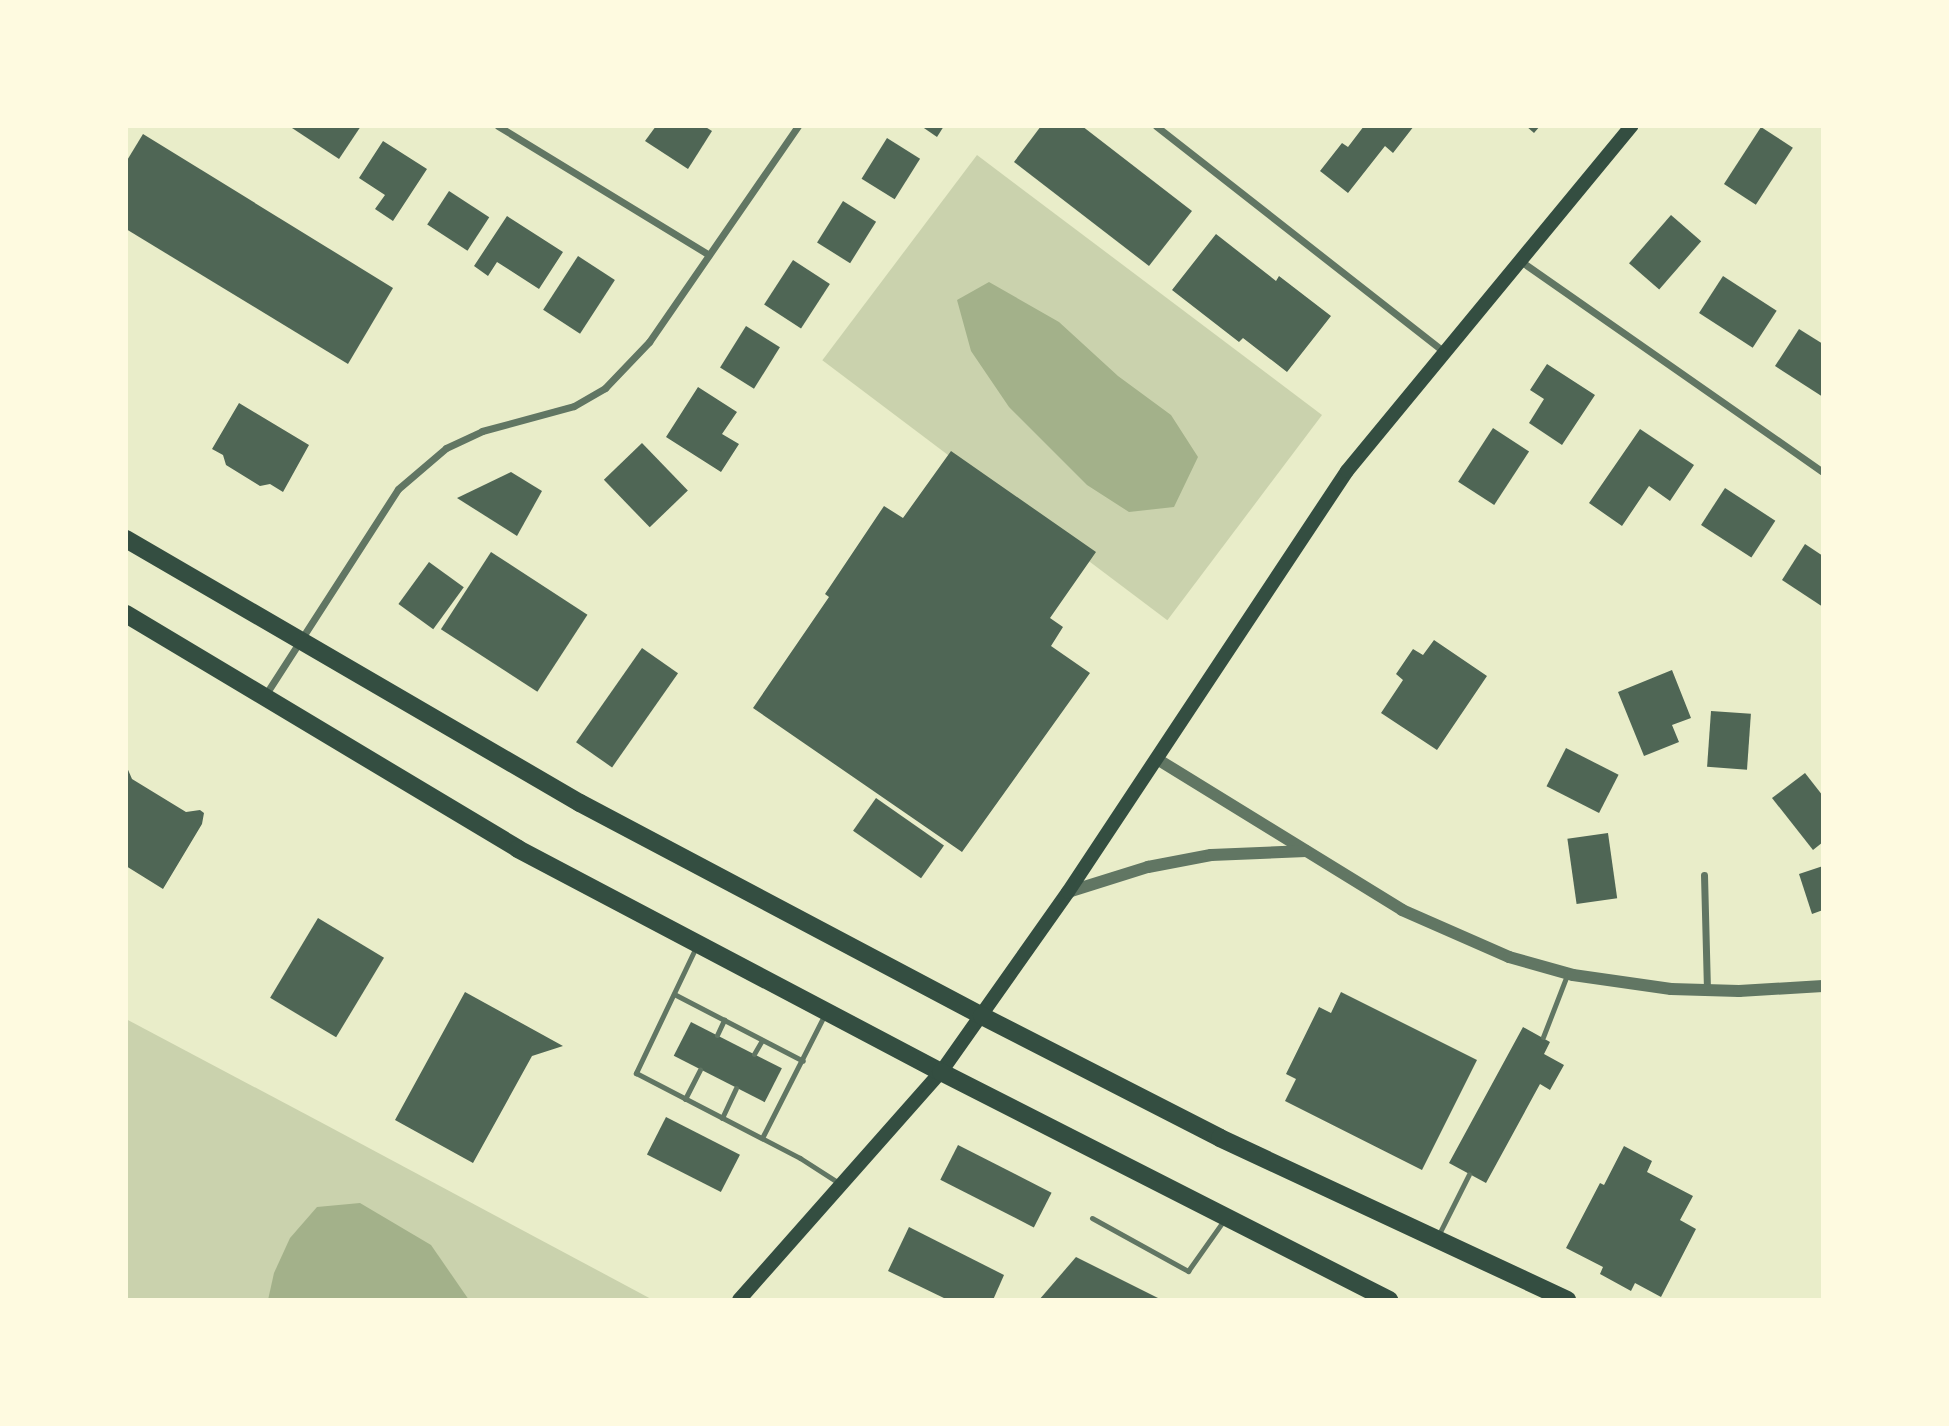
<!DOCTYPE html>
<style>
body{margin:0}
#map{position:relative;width:1949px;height:1426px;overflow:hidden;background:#e9edc9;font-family:"Asap Condensed",sans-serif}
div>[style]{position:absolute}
.green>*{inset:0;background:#cad2ad;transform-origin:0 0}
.water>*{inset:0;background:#a3b18a}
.building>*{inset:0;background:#4f6655;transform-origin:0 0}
.service>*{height:5px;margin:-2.5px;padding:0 2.5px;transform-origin:2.5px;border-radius:2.5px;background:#617663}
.minor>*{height:7px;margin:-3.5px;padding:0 3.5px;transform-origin:3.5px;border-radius:3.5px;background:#617663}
.tertiary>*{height:12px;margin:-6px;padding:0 6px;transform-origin:6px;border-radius:6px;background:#617663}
.secondary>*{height:14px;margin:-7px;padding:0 7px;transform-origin:7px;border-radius:7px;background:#344e41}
.primary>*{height:18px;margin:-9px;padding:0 9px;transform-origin:9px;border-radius:9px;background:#344e41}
span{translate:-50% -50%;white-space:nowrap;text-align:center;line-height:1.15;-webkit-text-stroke:5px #fefae0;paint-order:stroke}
.frame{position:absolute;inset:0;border:128px solid #fefae0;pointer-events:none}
</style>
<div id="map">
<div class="green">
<div style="left:977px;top:155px;width:432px;height:257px;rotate:37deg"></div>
<div style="clip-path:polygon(126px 1019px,326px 1125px,653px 1300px,126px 1300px)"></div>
</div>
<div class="water">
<div style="clip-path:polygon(989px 282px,1059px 322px,1118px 376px,1171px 415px,1198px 457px,1174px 507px,1129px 512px,1087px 485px,1009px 407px,971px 351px,957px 300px)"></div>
<div style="clip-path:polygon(360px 1203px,431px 1245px,469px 1300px,268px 1300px,274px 1273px,290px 1238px,317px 1207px)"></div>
</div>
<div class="building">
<div style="clip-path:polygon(289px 126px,361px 126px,339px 159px)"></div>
<div style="clip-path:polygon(656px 126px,704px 126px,712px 131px,688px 169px,645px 141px)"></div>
<div style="clip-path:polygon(921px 126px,944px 126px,937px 137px)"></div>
<div style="clip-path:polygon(1041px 126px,1082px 126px,1192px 211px,1149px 266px,1014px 162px)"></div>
<div style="clip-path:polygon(1364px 126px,1414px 126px,1393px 153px,1385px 146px,1348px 193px,1320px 171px,1342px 143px,1348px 147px)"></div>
<div style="clip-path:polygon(1526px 126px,1540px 126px,1534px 133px)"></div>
<div style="left:1761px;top:127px;width:38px;height:68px;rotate:33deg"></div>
<div style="clip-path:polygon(143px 134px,393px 288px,348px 364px,126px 229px,126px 162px)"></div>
<div style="left:887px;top:138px;width:39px;height:48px;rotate:32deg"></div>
<div style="clip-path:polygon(383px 141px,427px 169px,393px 221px,375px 209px,385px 195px,359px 178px)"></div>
<div style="left:449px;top:191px;width:48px;height:40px;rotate:33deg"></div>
<div style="left:843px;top:201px;width:39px;height:49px;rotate:32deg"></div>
<div style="left:1671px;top:215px;width:40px;height:64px;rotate:41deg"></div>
<div style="clip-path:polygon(507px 216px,563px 252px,539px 289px,497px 262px,488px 276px,474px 266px)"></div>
<div style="clip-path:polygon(1216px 234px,1276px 281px,1279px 276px,1331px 316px,1287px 372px,1243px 338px,1239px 342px,1172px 290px)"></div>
<div style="left:578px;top:256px;width:44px;height:64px;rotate:33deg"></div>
<div style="left:793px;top:260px;width:44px;height:53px;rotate:33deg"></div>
<div style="left:1723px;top:276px;width:64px;height:44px;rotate:33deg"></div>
<div style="left:746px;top:326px;width:40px;height:49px;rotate:32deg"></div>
<div style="clip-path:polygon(1799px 329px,1823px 344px,1823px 397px,1775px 366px)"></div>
<div style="clip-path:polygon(1547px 364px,1595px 395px,1562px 445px,1529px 423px,1544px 399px,1530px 390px)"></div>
<div style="clip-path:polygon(698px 387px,737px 412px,722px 434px,739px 444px,721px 472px,666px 437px)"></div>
<div style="clip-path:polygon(239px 403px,309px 445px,283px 492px,270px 484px,260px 486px,226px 465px,223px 455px,212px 449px)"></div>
<div style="left:1493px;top:428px;width:43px;height:64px;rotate:33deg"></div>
<div style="clip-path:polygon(1640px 429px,1694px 465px,1670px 501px,1649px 486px,1622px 526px,1589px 503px)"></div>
<div style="left:642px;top:443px;width:66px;height:53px;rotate:46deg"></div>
<div style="clip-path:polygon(951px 451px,1096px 552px,1050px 618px,1063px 627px,1051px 646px,1090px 673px,962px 852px,753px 708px,829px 597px,825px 594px,884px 506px,903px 518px)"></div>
<div style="clip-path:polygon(511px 472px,542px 491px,517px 536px,457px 498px)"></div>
<div style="left:1725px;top:488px;width:60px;height:44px;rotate:33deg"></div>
<div style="clip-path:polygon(1805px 544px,1823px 556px,1823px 607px,1782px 580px)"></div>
<div style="left:491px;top:552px;width:115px;height:92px;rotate:33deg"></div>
<div style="left:429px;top:562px;width:43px;height:52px;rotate:36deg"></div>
<div style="clip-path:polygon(1434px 640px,1487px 676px,1437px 750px,1381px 713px,1403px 680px,1396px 674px,1413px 649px,1423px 655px)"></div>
<div style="left:642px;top:648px;width:44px;height:115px;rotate:35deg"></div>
<div style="clip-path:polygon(1672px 670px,1691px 718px,1672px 725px,1679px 742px,1644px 756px,1618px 692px)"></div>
<div style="left:1711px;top:711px;width:40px;height:56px;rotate:4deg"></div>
<div style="left:1566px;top:748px;width:59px;height:43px;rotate:27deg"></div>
<div style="clip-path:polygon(126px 765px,132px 779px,186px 812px,200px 810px,204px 813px,202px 824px,163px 889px,126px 866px)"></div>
<div style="clip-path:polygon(1805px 773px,1823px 796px,1823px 842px,1813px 850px,1772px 798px)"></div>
<div style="left:876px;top:798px;width:83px;height:40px;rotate:35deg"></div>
<div style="left:1608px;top:833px;width:66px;height:41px;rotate:82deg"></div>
<div style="clip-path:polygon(1823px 866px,1823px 910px,1812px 914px,1799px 874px)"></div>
<div style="left:318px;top:918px;width:77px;height:93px;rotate:31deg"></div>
<div style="clip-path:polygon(465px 992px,563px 1046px,532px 1056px,473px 1163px,395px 1120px)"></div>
<div style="clip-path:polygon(1341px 992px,1477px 1060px,1422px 1170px,1285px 1101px,1296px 1079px,1286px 1074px,1319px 1007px,1331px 1013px)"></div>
<div style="left:691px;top:1022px;width:102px;height:38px;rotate:27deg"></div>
<div style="clip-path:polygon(1523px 1027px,1550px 1042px,1544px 1054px,1564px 1065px,1550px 1090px,1540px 1084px,1486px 1183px,1449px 1163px)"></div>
<div style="left:666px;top:1117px;width:83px;height:42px;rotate:27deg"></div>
<div style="left:958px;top:1145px;width:105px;height:39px;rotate:27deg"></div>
<div style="clip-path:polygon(1624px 1146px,1652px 1161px,1647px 1172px,1693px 1196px,1680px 1220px,1696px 1229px,1661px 1297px,1635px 1283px,1631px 1291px,1600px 1274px,1603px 1267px,1566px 1248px,1600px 1183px,1604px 1185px)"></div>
<div style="clip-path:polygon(909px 1227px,1004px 1275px,993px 1300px,948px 1300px,888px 1271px)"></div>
<div style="clip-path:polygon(1076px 1257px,1162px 1300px,1039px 1300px)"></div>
</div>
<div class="service">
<div style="left:696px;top:947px;width:140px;rotate:115.5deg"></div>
<div style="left:636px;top:1073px;width:185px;rotate:27.4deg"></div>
<div style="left:800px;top:1158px;width:46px;rotate:32.7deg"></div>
<div style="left:674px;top:994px;width:145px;rotate:27.4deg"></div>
<div style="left:717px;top:1035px;width:17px;rotate:-65deg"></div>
<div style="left:1543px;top:1037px;width:66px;rotate:-68.8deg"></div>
<div style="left:754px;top:1054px;width:16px;rotate:-60deg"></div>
<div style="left:685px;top:1099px;width:33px;rotate:-63deg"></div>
<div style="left:722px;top:1118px;width:33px;rotate:-65deg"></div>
<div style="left:762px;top:1138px;width:137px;rotate:-63.1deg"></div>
<div style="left:1092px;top:1218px;width:110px;rotate:28.9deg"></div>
<div style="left:1188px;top:1271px;width:62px;rotate:-54.8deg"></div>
<div style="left:1438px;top:1236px;width:69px;rotate:-63.4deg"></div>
</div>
<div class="minor">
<div style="left:498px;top:126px;width:247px;rotate:31.4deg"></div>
<div style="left:1156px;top:126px;width:366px;rotate:38.1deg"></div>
<div style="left:1519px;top:260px;width:371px;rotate:34.9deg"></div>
<div style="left:264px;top:697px;width:247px;rotate:-57.2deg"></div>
<div style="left:398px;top:489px;width:63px;rotate:-40.5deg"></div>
<div style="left:446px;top:448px;width:40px;rotate:-25deg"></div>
<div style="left:482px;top:431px;width:95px;rotate:-15.2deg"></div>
<div style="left:574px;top:406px;width:36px;rotate:-30deg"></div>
<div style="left:605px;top:388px;width:64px;rotate:-46.3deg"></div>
<div style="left:649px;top:342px;width:262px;rotate:-55.4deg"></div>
<div style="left:1704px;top:875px;width:115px;rotate:88.5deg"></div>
</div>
<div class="tertiary">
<div style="left:1157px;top:759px;width:288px;rotate:31.6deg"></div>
<div style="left:1402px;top:910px;width:117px;rotate:23.7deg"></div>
<div style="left:1509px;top:957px;width:66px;rotate:15.7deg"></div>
<div style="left:1573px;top:975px;width:99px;rotate:8.1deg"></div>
<div style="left:1671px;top:989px;width:68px;rotate:1.7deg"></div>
<div style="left:1739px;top:991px;width:84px;rotate:-3.4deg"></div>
<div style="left:1068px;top:892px;width:84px;rotate:-17.4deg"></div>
<div style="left:1148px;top:867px;width:64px;rotate:-10.8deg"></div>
<div style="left:1211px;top:855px;width:95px;rotate:-2.4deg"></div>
</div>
<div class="secondary">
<div style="left:739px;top:1300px;width:305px;rotate:-48.5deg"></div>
<div style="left:941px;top:1072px;width:220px;rotate:-54.8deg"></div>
<div style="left:1068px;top:892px;width:505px;rotate:-56.47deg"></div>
<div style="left:1347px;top:471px;width:447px;rotate:-50.5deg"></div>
</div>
<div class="primary">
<div style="left:126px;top:539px;width:525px;rotate:30.18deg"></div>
<div style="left:580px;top:803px;width:455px;rotate:27.9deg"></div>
<div style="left:982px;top:1016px;width:267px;rotate:27.1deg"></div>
<div style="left:1220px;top:1138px;width:383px;rotate:25deg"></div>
<div style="left:126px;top:614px;width:457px;rotate:30.9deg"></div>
<div style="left:518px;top:849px;width:478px;rotate:27.8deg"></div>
<div style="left:941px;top:1072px;width:503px;rotate:26.97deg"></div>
</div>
<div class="frame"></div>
</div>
